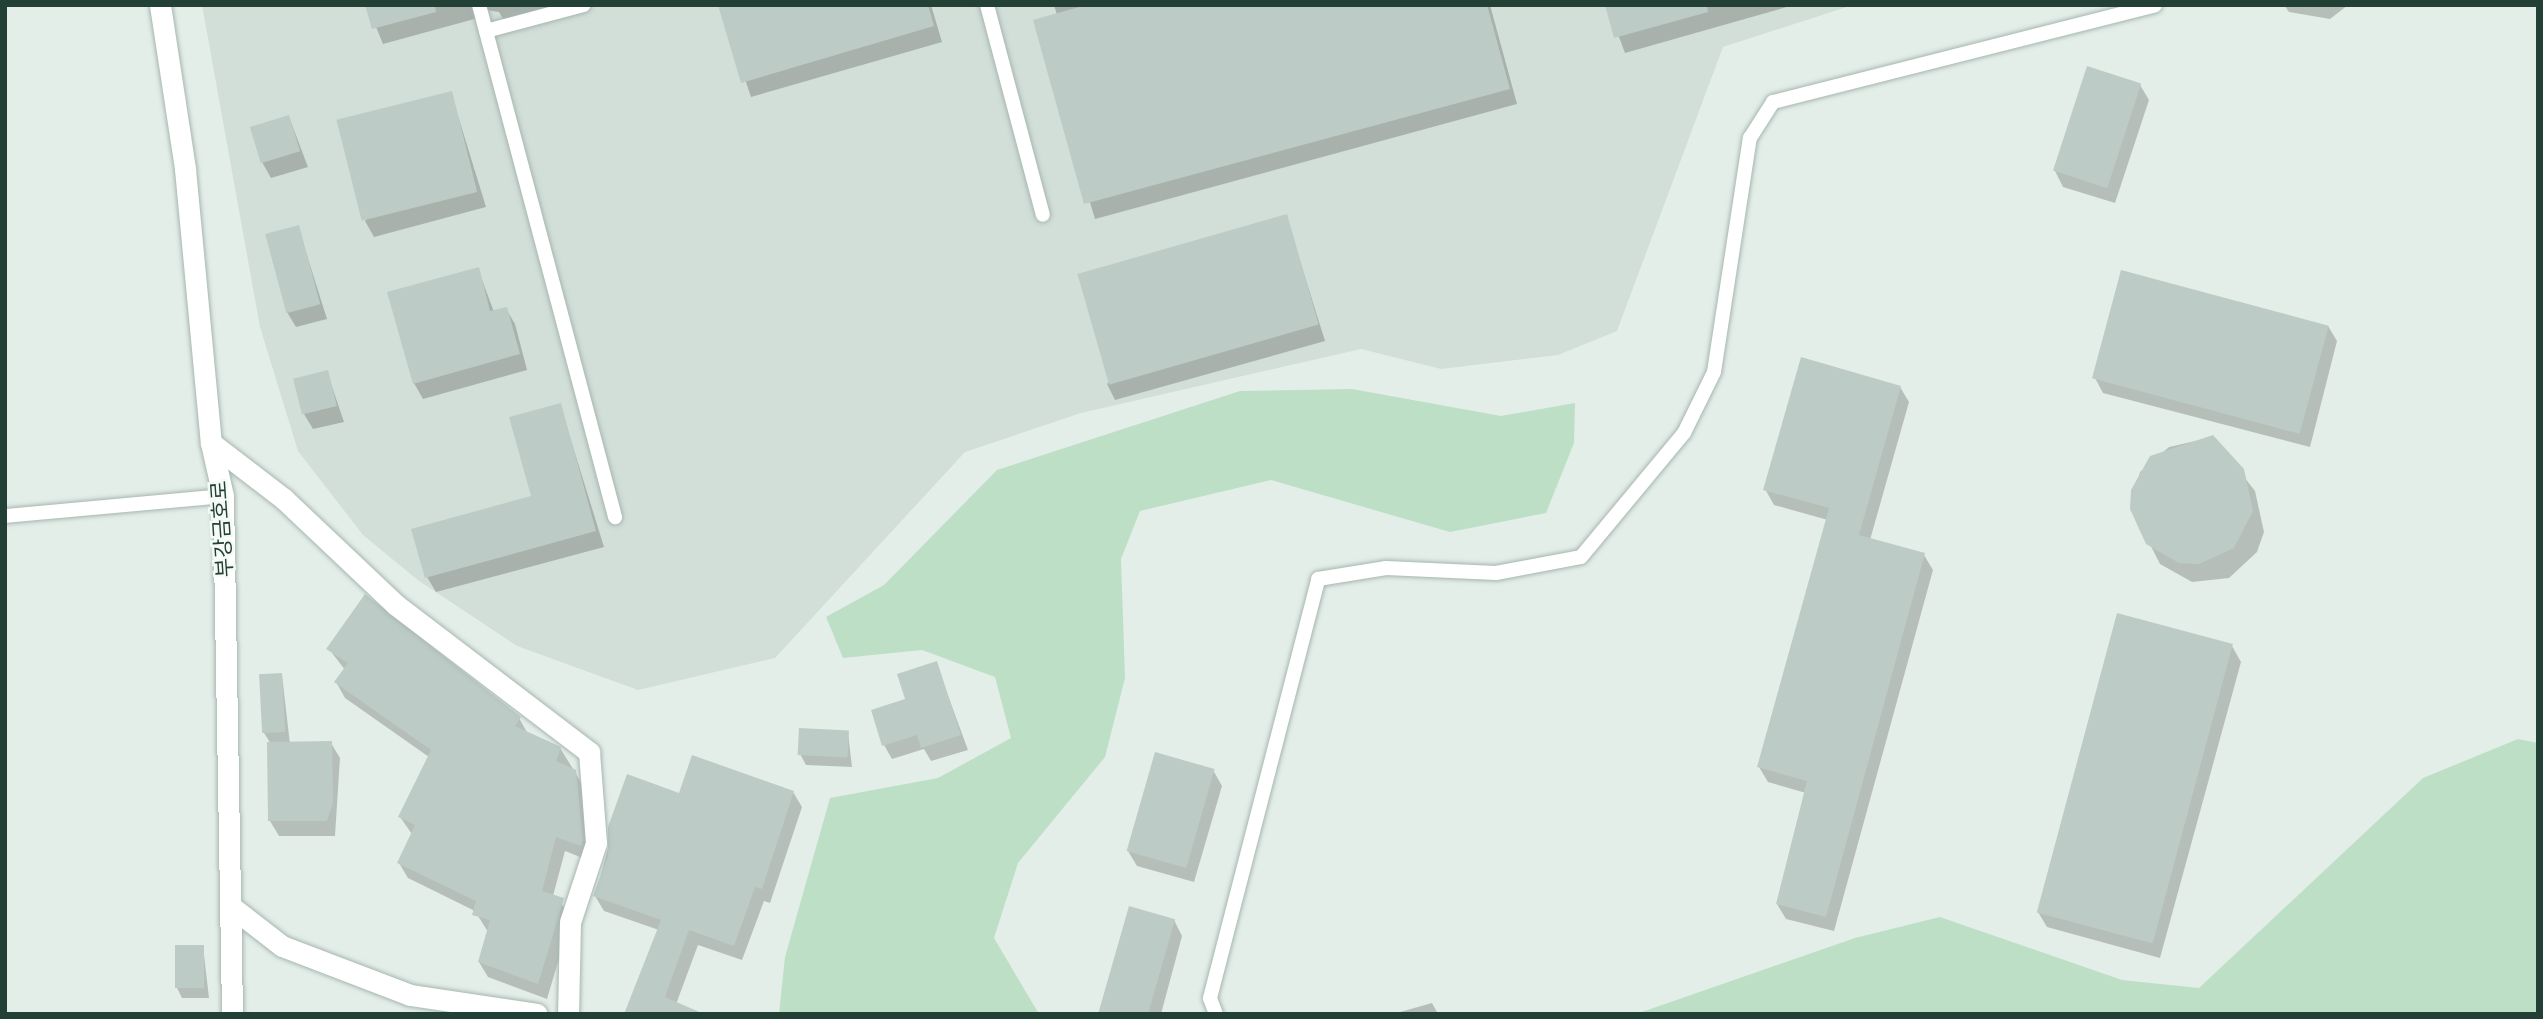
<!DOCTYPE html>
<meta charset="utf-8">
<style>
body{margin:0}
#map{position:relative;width:2543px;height:1019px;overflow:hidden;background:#e4eee9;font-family:"Titillium Web","Noto Sans KR",sans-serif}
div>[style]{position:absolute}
.built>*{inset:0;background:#d2ded8}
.green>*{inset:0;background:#bddfc5}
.shadow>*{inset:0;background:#0003}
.building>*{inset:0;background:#bccbc5;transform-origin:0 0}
.roads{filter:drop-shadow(0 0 2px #a6b6b0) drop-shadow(0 0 2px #a6b6b0)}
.lane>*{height:14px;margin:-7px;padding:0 7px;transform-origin:7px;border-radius:7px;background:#fff}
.street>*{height:21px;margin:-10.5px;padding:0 10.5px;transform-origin:10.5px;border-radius:10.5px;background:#fff}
.secondary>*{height:21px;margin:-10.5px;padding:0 10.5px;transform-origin:10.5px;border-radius:10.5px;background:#fff}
span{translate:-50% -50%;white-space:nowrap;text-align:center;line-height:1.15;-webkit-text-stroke:5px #f5faf7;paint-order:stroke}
.street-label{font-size:21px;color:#234037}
.frame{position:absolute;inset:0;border:7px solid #234037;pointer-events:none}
</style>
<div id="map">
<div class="built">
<div style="clip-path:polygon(202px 5px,1853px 5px,1723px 47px,1617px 331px,1558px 355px,1441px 369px,1361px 349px,1081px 413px,965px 452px,775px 658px,638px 690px,517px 646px,419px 581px,363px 535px,298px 451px,260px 327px)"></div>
</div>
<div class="green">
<div style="clip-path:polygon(1352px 389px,1501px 416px,1575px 403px,1574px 443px,1546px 513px,1450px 532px,1271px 480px,1140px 511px,1121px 559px,1125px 678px,1105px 757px,1018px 863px,994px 938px,1039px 1014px,779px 1014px,785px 957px,830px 798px,938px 778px,1011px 738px,995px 677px,922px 650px,843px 658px,826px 617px,884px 585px,997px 470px,1240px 391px)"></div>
<div style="clip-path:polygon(2518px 739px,2538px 743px,2538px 1014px,1636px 1014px,1855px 938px,1940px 917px,2122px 980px,2199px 988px,2423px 778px)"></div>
</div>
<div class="shadow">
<div style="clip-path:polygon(367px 5px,564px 5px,505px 22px,499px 12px,486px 10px,478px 18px,383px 44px)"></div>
<div style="clip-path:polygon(720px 5px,931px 5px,942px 42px,751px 97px)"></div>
<div style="clip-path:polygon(1054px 5px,1490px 5px,1517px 104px,1095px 219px,1035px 21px,1057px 15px)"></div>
<div style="clip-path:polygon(1607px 5px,1794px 5px,1625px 53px)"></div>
<div style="clip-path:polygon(2284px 5px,2348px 5px,2330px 19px,2289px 12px)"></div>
<div style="clip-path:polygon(2140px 85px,2149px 100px,2115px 203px,2063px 187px,2055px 171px)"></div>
<div style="clip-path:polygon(451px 93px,486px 207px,374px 237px,365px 221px)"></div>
<div style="clip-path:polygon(289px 117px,308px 167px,271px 178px,262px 162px)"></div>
<div style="clip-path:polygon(1286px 216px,1325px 341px,1115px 400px,1107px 384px)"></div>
<div style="clip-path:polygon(298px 227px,327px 319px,296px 327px,287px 312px)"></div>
<div style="clip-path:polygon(478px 269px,494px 312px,506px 309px,515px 324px,527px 370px,423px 399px,414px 383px)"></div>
<div style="clip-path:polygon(2328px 326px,2337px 341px,2310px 447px,2103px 393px,2095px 378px)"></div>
<div style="clip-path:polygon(327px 372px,344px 422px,313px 429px,304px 414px)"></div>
<div style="clip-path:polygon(1900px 387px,1909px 402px,1870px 540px,1924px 555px,1933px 570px,1834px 931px,1786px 919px,1777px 904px,1806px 793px,1768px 782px,1759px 767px,1828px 520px,1774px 505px,1765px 489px)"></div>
<div style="clip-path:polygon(560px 405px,604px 547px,436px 592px,427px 577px,533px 498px)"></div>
<div style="clip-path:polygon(2213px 437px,2255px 491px,2264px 532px,2257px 552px,2229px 578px,2192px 582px,2160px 564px,2132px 509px,2140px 472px,2169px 447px)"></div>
<div style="clip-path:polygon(2232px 646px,2241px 662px,2160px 958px,2047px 927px,2038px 912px)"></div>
<div style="clip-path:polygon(329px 649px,519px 718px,528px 734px,560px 748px,575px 772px,584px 788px,590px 861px,565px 851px,553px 896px,572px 915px,547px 999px,488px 977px,479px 962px,488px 932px,475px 911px,408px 878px,399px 863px,412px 834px,400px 817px,429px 757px,345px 698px,336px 682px,345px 670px)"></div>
<div style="clip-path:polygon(936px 663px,968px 750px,931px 761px,924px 749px,892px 759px,884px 745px)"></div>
<div style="clip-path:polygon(282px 675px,290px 744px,331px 743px,340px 758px,335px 836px,279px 836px,270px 821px,271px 744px,264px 733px)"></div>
<div style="clip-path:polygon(848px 733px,852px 767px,806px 765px,800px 754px)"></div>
<div style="clip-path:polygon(1213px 770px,1222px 786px,1194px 882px,1137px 866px,1128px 851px)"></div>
<div style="clip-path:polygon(628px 776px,680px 795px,793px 792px,802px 807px,770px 903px,764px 901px,742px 960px,698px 945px,675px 1007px,626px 1014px,659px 930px,604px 911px,595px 896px)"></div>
<div style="clip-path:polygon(1174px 920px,1182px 936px,1161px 1014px,1102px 1014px)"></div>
<div style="clip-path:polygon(203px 946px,209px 998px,182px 998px,177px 988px)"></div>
<div style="clip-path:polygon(1432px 1003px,1438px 1014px,1393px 1014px)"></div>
</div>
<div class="building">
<div style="clip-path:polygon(365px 5px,435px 5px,436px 12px,372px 29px)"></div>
<div style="clip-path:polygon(718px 5px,928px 5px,934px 26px,741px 83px)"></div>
<div style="clip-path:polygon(1086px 5px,1487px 5px,1510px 89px,1084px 204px,1033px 20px)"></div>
<div style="clip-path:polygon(1605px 5px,1707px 5px,1708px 12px,1614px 38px)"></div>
<div style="left:2087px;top:66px;width:57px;height:110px;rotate:18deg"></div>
<div style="left:452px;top:91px;width:104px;height:119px;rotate:76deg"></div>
<div style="left:289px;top:115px;width:38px;height:41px;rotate:73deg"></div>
<div style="left:1287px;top:214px;width:115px;height:218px;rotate:74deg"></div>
<div style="left:299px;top:225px;width:82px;height:35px;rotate:75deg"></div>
<div style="clip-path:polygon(479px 267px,490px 311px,507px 307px,520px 354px,413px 384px,387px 292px)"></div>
<div style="left:2121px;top:270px;width:215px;height:112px;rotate:15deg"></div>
<div style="clip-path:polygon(1801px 357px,1901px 386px,1859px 535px,1925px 553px,1826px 917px,1776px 904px,1807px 781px,1757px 767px,1829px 508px,1763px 490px)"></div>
<div style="left:328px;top:370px;width:37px;height:36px;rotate:76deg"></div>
<div style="clip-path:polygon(561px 403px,596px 531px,425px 578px,411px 529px,531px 496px,509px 417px)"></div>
<div style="clip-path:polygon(2213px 435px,2244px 469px,2253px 511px,2234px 548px,2199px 564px,2179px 563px,2146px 544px,2130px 509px,2131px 490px,2150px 456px)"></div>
<div style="clip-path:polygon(365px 594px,521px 717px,515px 726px,561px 747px,556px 761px,576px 770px,583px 841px,581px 846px,556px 837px,542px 891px,564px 898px,538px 984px,478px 962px,490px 920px,472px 915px,476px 901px,397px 863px,415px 825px,398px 817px,431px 750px,334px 682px,348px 663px,326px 649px)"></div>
<div style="left:2117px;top:613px;width:120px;height:310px;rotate:15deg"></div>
<div style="clip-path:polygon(937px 661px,961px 735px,921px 748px,917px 735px,882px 746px,871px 710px,905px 699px,897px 674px)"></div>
<div style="left:282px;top:673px;width:59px;height:23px;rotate:87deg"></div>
<div style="left:799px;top:728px;width:50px;height:27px;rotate:3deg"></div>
<div style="clip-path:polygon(332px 741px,333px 802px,327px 821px,268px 821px,267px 742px)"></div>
<div style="left:1155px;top:752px;width:62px;height:103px;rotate:16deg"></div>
<div style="clip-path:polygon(692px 755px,794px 791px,762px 889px,755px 887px,734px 946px,689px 930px,665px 997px,704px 1014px,624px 1014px,661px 920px,593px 896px,608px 856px,608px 827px,627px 774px,679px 793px)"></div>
<div style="left:1129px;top:906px;width:48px;height:112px;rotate:16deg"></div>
<div style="left:175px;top:945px;width:29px;height:43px"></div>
</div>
<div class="roads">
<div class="lane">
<div style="left:479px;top:5px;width:530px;rotate:75.12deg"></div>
<div style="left:987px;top:5px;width:217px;rotate:75.1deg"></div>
<div style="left:486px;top:31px;width:101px;rotate:-14.9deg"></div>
<div style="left:5px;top:516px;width:219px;rotate:-5.2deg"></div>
<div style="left:1216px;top:1014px;width:17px;rotate:-111deg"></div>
<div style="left:1210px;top:998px;width:433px;rotate:-75.5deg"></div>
<div style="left:1318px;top:579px;width:69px;rotate:-9.2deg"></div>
<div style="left:1386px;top:568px;width:110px;rotate:2.6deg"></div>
<div style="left:1496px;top:573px;width:86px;rotate:-10.7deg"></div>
<div style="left:1581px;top:557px;width:161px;rotate:-50.3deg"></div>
<div style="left:1684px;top:433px;width:68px;rotate:-63.8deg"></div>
<div style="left:1714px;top:372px;width:237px;rotate:-81.3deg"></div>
<div style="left:1750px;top:138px;width:43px;rotate:-57.4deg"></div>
<div style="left:1773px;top:102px;width:394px;rotate:-14.2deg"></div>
</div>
<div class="street">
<div style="left:211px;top:443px;width:92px;rotate:37.5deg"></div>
<div style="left:284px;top:499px;width:154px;rotate:43.4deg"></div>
<div style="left:396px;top:605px;width:243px;rotate:37.3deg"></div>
<div style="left:589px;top:752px;width:91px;rotate:85.6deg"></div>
<div style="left:596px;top:843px;width:83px;rotate:108.2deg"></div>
<div style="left:570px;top:922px;width:92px;rotate:91.2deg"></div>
<div style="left:233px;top:908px;width:62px;rotate:37.8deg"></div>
<div style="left:282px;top:946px;width:137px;rotate:20.9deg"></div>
<div style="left:410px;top:995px;width:128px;rotate:8.5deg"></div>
</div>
<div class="secondary">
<div style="left:160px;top:5px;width:166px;rotate:81.3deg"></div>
<div style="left:185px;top:169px;width:275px;rotate:84.6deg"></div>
<div style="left:211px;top:443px;width:54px;rotate:77.2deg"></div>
<div style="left:223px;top:496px;width:518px;rotate:89deg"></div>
</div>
</div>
<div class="street-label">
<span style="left:221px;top:529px;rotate:-94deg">부강금호로</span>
</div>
<div class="frame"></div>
</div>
